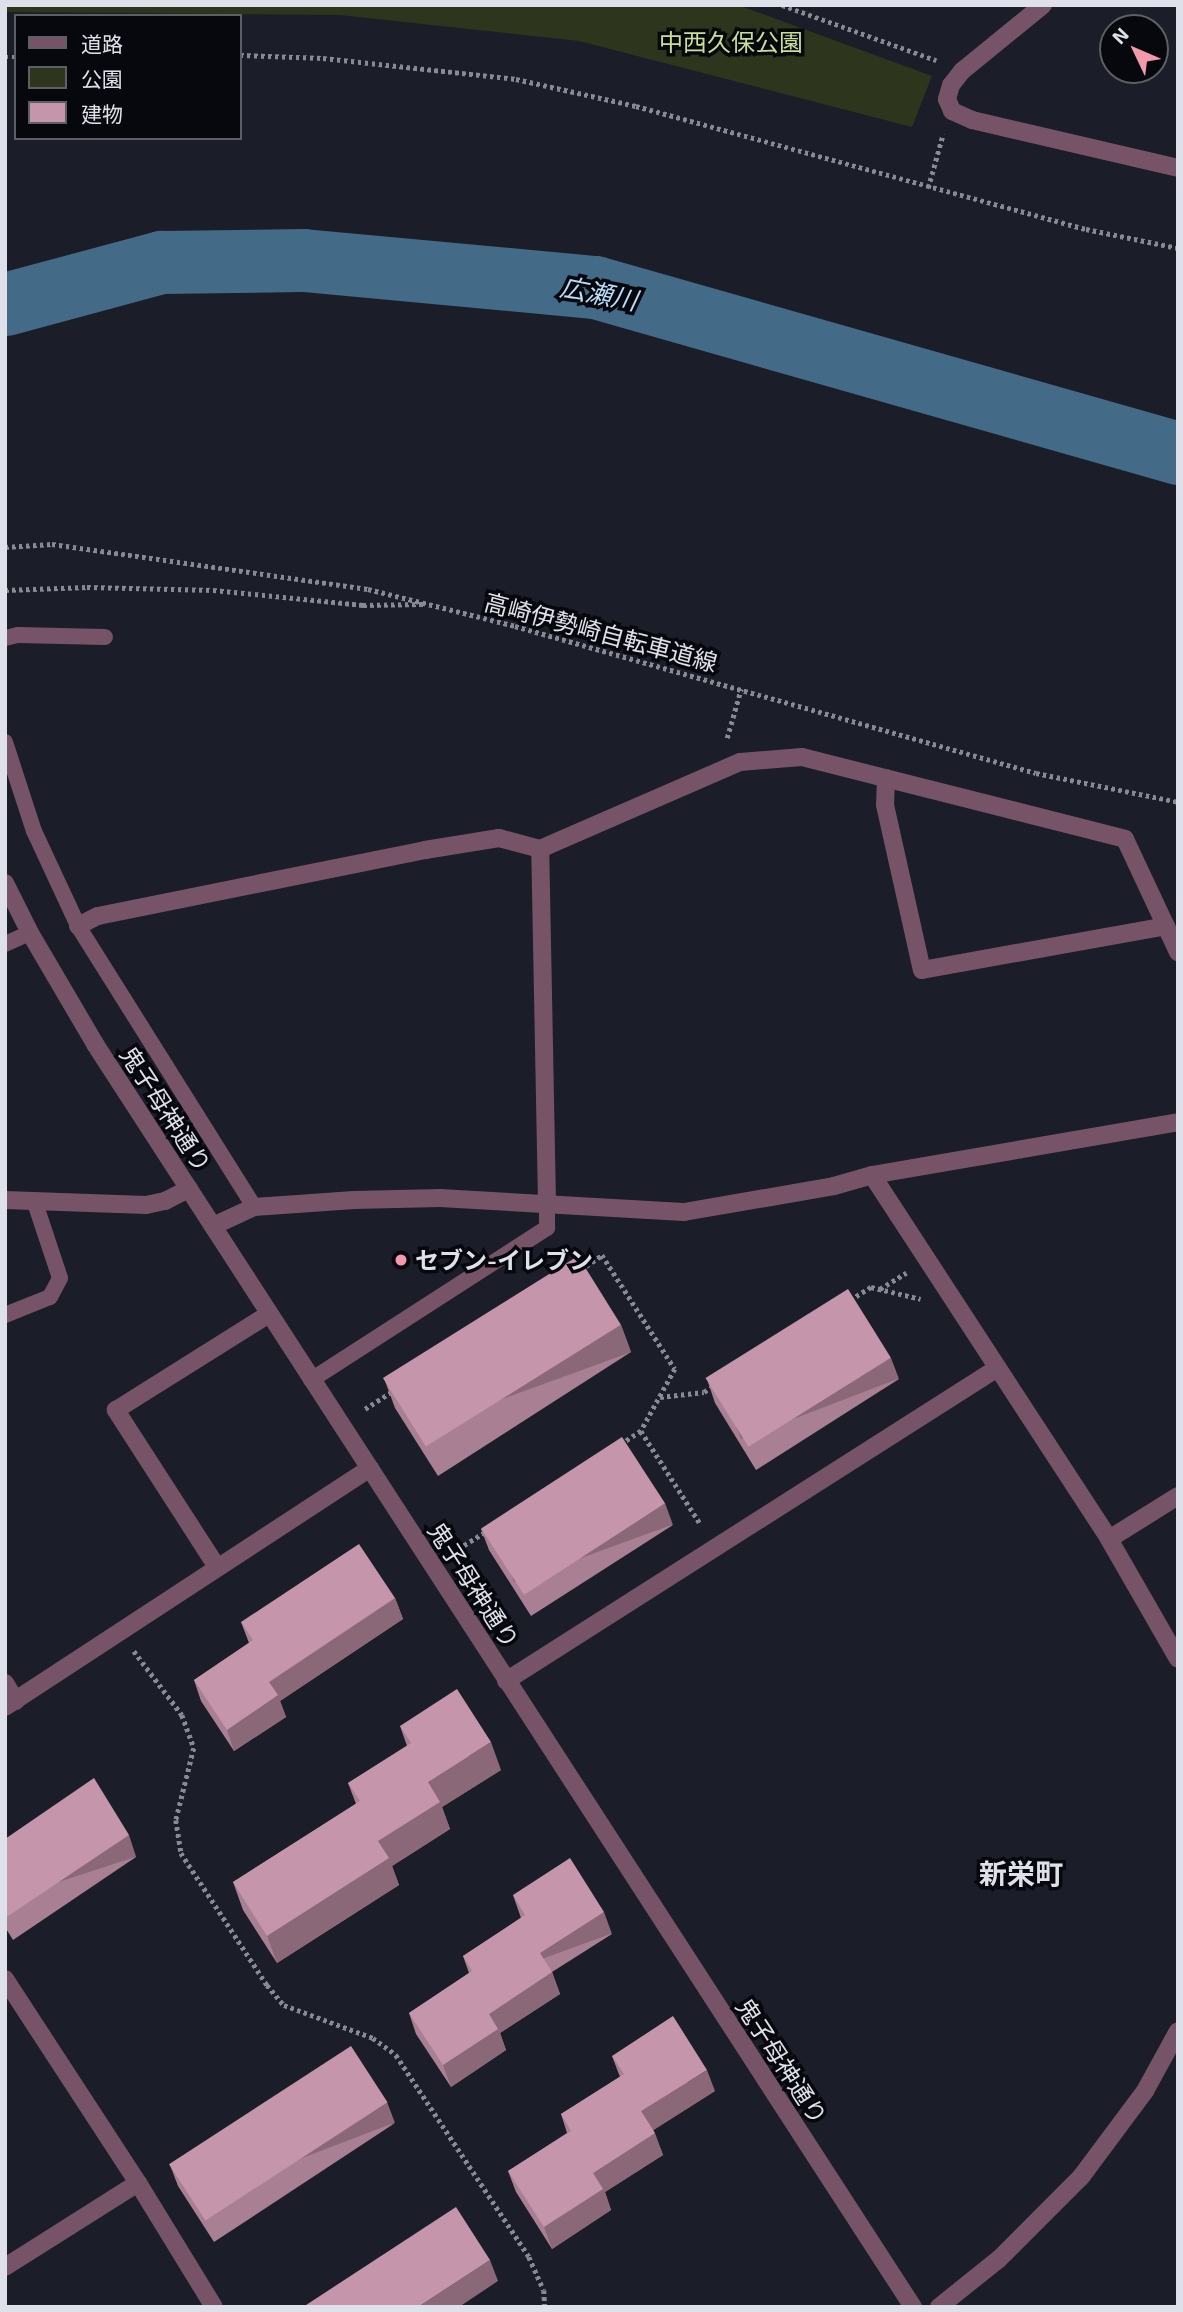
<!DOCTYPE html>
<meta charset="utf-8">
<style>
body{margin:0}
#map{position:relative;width:1183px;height:2312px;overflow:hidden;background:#1b1d29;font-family:"Exo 2","Noto Sans JP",sans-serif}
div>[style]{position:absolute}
.green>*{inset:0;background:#2e351d}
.river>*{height:63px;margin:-31.5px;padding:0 31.5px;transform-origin:31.5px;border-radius:31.5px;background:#436a87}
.path>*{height:4.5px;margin-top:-2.25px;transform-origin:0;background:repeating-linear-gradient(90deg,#878993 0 3.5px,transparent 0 7px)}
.service>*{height:16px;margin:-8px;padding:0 8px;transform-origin:8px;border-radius:8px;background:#765367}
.minor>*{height:18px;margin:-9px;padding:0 9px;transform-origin:9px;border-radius:9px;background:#765367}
.tertiary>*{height:18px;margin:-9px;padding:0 9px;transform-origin:9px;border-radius:9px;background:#765367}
.wall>*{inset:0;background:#a98093}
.shaded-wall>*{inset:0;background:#8a6878;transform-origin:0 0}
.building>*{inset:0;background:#c595ab;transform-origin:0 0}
.dots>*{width:19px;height:19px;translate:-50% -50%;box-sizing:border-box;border:4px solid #07080d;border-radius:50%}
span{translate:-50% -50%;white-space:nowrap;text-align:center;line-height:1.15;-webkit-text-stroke:7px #07080d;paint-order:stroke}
.park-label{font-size:24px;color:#c9de99}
.street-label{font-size:24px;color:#dfe1ea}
.poi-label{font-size:24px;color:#dfe1ea;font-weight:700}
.left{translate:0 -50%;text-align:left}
.water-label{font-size:26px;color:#b8ddfa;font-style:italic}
.quarter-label{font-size:28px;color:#dfe1ea;font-weight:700}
.frame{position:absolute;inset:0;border:7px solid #dfe1ea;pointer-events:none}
.legend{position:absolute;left:14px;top:14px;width:228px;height:126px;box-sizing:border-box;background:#07080d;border:2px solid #5d5f65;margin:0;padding:9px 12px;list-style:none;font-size:21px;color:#dfe1ea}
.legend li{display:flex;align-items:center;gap:14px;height:35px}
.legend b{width:35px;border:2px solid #5d5f65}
.north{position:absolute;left:1099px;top:14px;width:70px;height:70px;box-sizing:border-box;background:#07080d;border:2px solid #5d5f65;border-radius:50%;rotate:314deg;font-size:19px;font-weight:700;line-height:28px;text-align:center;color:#dfe1ea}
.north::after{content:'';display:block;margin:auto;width:24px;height:32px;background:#f29aac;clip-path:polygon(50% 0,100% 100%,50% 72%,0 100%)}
</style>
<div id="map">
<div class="green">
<div style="clip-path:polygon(5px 5px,738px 5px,932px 76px,912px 127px,579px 41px,340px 15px,5px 12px)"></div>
</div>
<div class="river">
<div style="left:5px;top:304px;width:162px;rotate:-15.1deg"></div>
<div style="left:161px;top:262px;width:142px;rotate:-0.8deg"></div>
<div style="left:303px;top:260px;width:293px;rotate:5.3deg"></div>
<div style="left:595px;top:287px;width:606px;rotate:15.89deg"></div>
</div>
<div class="path">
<div style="left:782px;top:5px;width:164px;rotate:19.7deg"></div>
<div style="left:240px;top:55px;width:83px;rotate:2.1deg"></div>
<div style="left:323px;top:58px;width:194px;rotate:6.2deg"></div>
<div style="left:516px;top:79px;width:123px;rotate:12.7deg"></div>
<div style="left:636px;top:106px;width:467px;rotate:15.3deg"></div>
<div style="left:1086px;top:229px;width:94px;rotate:11.7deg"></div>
<div style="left:5px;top:57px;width:11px"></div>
<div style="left:928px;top:188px;width:56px;rotate:-74.5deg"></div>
<div style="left:5px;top:547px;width:47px;rotate:-3.7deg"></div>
<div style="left:52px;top:544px;width:319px;rotate:8.1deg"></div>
<div style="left:368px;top:589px;width:152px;rotate:14.1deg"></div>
<div style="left:515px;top:626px;width:541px;rotate:15.76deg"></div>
<div style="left:1036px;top:773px;width:145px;rotate:11.5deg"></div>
<div style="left:5px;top:590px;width:82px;rotate:-2.1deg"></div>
<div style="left:87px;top:587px;width:126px;rotate:1.4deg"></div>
<div style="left:213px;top:590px;width:151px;rotate:5.7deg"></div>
<div style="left:363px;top:605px;width:60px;rotate:-1deg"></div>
<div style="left:727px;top:738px;width:51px;rotate:-74.1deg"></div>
<div style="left:580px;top:1270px;width:27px;rotate:-34deg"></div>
<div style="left:602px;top:1255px;width:135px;rotate:57.4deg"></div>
<div style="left:675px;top:1369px;width:71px;rotate:118.7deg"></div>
<div style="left:641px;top:1431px;width:25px;rotate:146deg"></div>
<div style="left:880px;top:1289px;width:31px;rotate:-32deg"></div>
<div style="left:850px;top:1300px;width:25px;rotate:-32deg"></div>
<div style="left:871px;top:1287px;width:51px;rotate:13.5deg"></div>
<div style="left:660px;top:1397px;width:44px;rotate:-6.5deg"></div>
<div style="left:704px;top:1392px;width:9px;rotate:-32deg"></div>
<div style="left:365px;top:1409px;width:33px;rotate:-33deg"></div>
<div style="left:641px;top:1431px;width:112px;rotate:57.4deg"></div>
<div style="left:458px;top:1549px;width:34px;rotate:-32deg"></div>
<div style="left:134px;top:1651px;width:80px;rotate:53.1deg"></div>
<div style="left:182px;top:1715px;width:35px;rotate:70deg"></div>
<div style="left:194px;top:1748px;width:74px;rotate:104deg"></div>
<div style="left:176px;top:1820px;width:33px;rotate:81deg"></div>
<div style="left:181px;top:1853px;width:158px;rotate:56.9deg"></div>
<div style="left:267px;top:1985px;width:26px;rotate:50deg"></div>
<div style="left:284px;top:2005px;width:95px;rotate:20.3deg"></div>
<div style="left:373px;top:2038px;width:29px;rotate:36deg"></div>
<div style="left:396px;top:2055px;width:242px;rotate:56.6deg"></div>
<div style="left:529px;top:2257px;width:36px;rotate:66deg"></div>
<div style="left:544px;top:2290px;width:17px;rotate:87deg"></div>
</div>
<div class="service">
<div style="left:5px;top:638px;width:13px;rotate:-13deg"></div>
<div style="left:18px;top:635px;width:87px;rotate:1.3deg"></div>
<div style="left:5px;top:742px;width:94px;rotate:72deg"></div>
<div style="left:34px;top:831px;width:105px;rotate:65.1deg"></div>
<div style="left:78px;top:926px;width:332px;rotate:57.9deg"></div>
<div style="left:5px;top:944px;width:27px;rotate:-24deg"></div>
<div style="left:5px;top:1315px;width:48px;rotate:-21.8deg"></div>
<div style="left:50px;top:1297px;width:21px;rotate:-62deg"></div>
<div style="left:60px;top:1278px;width:79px;rotate:-108.4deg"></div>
<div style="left:311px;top:1380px;width:281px;rotate:-32.8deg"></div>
<div style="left:547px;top:1228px;width:25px;rotate:-90deg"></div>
</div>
<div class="minor">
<div style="left:1043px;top:5px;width:104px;rotate:140.8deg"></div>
<div style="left:962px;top:71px;width:18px;rotate:128deg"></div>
<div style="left:951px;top:85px;width:15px;rotate:106deg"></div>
<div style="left:947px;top:99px;width:13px;rotate:67deg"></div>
<div style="left:952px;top:111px;width:22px;rotate:24deg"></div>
<div style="left:972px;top:120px;width:212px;rotate:13.1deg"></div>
<div style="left:886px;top:778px;width:27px;rotate:92deg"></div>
<div style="left:885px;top:805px;width:169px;rotate:77.4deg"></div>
<div style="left:922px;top:970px;width:248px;rotate:-10.2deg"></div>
<div style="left:78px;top:926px;width:22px;rotate:-27deg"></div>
<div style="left:98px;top:916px;width:334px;rotate:-11.4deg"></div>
<div style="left:425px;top:850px;width:75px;rotate:-9.2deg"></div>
<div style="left:499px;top:838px;width:42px;rotate:15deg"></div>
<div style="left:872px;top:1175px;width:311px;rotate:-9.8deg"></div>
<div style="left:5px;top:1200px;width:141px;rotate:2deg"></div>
<div style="left:146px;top:1205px;width:19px;rotate:-12deg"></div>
<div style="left:165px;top:1201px;width:27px;rotate:-27deg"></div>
<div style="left:547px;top:1203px;width:354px;rotate:-91.1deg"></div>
<div style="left:540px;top:849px;width:218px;rotate:-23.5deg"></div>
<div style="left:740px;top:762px;width:62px;rotate:-4.6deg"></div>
<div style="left:802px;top:757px;width:333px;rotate:14.2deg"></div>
<div style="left:1125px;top:839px;width:125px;rotate:64.9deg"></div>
<div style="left:213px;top:1226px;width:45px;rotate:-24.9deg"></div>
<div style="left:254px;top:1207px;width:100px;rotate:-4deg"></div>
<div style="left:354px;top:1200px;width:86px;rotate:-1.3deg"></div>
<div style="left:440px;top:1198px;width:244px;rotate:3.3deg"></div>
<div style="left:684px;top:1212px;width:152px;rotate:-9.8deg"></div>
<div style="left:834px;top:1186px;width:40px;rotate:-16deg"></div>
<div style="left:872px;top:1175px;width:434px;rotate:56.9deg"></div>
<div style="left:1109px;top:1539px;width:138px;rotate:60.1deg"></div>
<div style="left:1109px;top:1539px;width:81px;rotate:-31.9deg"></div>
<div style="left:217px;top:1567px;width:187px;rotate:-122.8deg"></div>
<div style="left:116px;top:1410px;width:181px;rotate:-32.1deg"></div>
<div style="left:506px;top:1681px;width:581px;rotate:-32.49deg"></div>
<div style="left:5px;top:1683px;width:21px;rotate:59deg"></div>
<div style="left:5px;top:1707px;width:436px;rotate:-33.2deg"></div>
<div style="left:5px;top:1979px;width:244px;rotate:56.9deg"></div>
<div style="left:138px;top:2183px;width:145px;rotate:58.5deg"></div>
<div style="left:5px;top:2267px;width:157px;rotate:-32.3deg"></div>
</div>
<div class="tertiary">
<div style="left:5px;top:883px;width:56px;rotate:63.4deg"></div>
<div style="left:30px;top:933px;width:129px;rotate:59.6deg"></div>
<div style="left:95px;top:1044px;width:1505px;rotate:57.07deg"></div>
<div style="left:939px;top:2307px;width:77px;rotate:-38.7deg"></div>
<div style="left:999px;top:2259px;width:116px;rotate:-45deg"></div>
<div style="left:1081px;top:2177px;width:107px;rotate:-53.3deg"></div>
<div style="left:1145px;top:2091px;width:68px;rotate:-61.2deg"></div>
</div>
<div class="wall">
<div style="clip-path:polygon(621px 1325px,631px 1352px,438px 1476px,395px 1408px,385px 1381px)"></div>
<div style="clip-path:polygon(899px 1379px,756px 1470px,715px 1403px,708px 1382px)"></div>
<div style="clip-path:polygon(673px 1525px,531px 1616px,489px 1550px,481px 1529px)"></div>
<div style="clip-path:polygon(395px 1598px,403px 1619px,280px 1701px,286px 1717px,234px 1751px,201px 1701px,194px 1680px,249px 1643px,241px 1622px)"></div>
<div style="clip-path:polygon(400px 1726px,501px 1770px,442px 1807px,450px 1829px,392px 1866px,399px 1885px,277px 1963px,243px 1910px,233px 1882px,356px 1804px,348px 1783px,407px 1746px)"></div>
<div style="clip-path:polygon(5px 1839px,136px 1857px,13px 1940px,5px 1927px)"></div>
<div style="clip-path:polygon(513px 1895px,612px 1934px,552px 1972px,560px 1994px,500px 2033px,506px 2050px,451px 2087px,416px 2034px,409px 2013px,469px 1973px,463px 1956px,521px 1918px)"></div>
<div style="clip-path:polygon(612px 2056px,715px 2091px,653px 2130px,663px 2155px,605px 2192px,611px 2210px,552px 2249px,516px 2192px,508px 2171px,567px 2133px,561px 2114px,620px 2077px)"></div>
<div style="clip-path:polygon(395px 2123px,214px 2242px,178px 2186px,170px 2165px)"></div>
</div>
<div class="shaded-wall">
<div style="left:621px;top:1325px;width:29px;height:229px;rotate:70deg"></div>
<div style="left:891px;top:1358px;width:22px;height:169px;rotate:69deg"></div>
<div style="left:665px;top:1503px;width:23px;height:169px;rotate:70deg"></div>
<div style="clip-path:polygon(395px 1598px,403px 1619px,280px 1701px,286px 1717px,234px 1751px,227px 1730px,269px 1682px)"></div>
<div style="clip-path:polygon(491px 1742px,501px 1770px,442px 1807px,450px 1829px,392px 1866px,399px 1885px,277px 1963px,267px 1936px,378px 1841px,428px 1782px)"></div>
<div style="left:129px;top:1835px;width:23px;height:149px;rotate:72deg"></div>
<div style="left:604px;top:1912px;width:23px;height:76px;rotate:70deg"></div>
<div style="clip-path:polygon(552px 1972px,560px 1994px,500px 2033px,506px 2050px,451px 2087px,443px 2065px,489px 2014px)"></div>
<div style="clip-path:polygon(707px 2070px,715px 2091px,649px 2133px,641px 2111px)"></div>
<div style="left:387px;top:2102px;width:22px;height:217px;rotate:69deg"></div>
<div style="clip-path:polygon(655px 2133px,663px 2155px,605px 2192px,611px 2210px,552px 2249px,544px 2227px,593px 2173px)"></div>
<div style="clip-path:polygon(490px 2260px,498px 2281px,459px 2307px,418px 2307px)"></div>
</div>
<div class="building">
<div style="left:578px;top:1256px;width:81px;height:230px;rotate:58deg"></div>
<div style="left:848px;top:1289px;width:81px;height:168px;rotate:58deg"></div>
<div style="left:622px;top:1437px;width:79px;height:168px;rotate:57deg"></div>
<div style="clip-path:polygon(359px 1544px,395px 1598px,269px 1682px,278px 1695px,227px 1730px,194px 1680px,253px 1640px,241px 1622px)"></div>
<div style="clip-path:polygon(457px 1689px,491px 1742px,428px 1782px,440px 1802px,378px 1841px,389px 1858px,267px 1936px,233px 1882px,360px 1801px,348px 1783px,411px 1743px,400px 1726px)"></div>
<div style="clip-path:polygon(94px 1778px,129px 1835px,5px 1918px,5px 1839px)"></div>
<div style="clip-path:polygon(570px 1858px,604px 1912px,540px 1953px,552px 1972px,489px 2014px,498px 2029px,443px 2065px,409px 2013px,472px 1971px,463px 1956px,525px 1915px,513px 1895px)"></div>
<div style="clip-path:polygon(673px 2016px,707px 2070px,641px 2111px,655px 2133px,593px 2173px,603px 2189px,544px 2227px,508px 2171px,571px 2131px,561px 2114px,624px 2074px,612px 2056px)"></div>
<div style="left:351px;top:2046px;width:67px;height:217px;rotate:57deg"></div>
<div style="clip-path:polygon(456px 2207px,490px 2260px,418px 2307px,303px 2307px)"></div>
</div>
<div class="dots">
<div style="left:401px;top:1260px;background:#f29aac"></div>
</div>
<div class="park-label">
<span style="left:731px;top:42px">中西久保公園</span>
</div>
<div class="street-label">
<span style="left:601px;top:632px;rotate:15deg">高崎伊勢崎自転車道線</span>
<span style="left:166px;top:1109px;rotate:57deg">鬼子母神通り</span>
<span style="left:474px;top:1585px;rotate:57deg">鬼子母神通り</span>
<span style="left:782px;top:2061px;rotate:57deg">鬼子母神通り</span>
</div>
<div class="poi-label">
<span class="left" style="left:415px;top:1260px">セブン-イレブン</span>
</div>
<div class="water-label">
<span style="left:599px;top:293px;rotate:11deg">広瀬川</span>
</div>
<div class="quarter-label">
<span style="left:1021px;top:1873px">新栄町</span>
</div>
<div class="frame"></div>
<ul class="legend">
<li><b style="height:9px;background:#765367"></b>道路</li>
<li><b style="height:19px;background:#2e351d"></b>公園</li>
<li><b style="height:19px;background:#c595ab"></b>建物</li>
</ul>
<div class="north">N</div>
</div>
